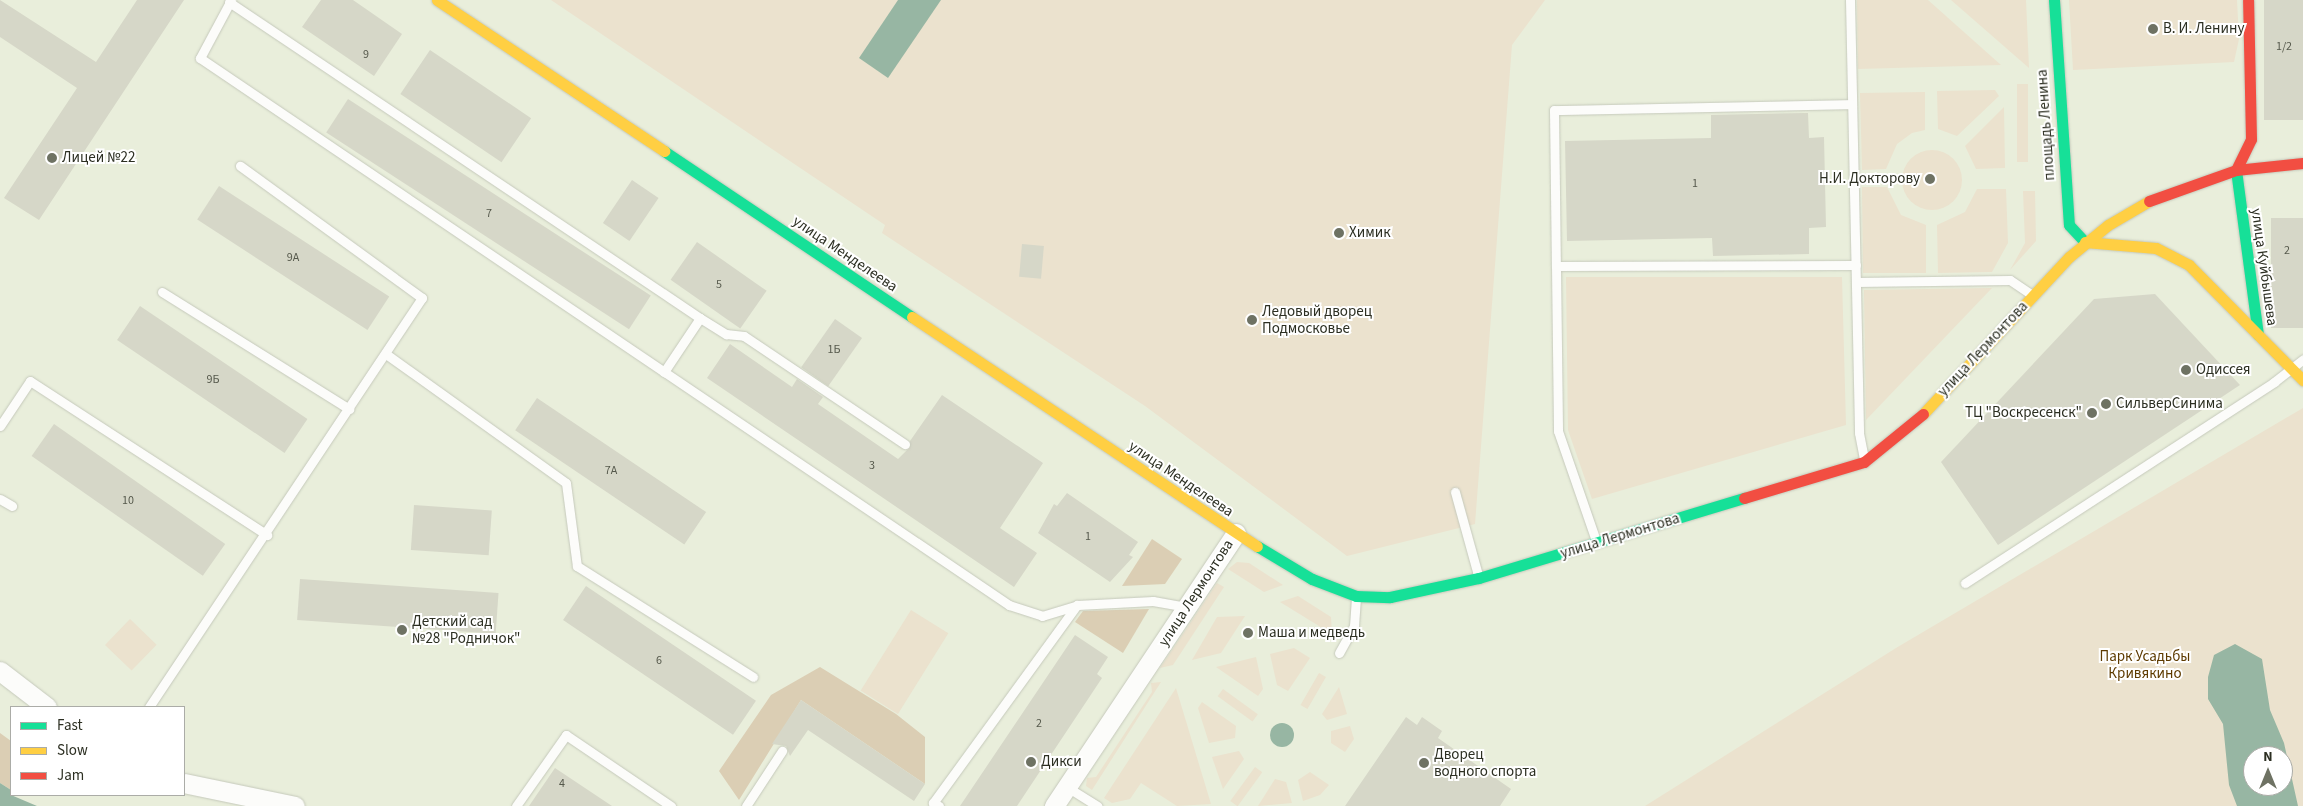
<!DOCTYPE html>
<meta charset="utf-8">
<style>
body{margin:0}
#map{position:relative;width:2303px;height:806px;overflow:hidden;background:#e9eedb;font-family:"Source Sans 3",sans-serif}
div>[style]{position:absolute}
.green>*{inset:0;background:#ebe2ce;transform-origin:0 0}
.round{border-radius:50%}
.forest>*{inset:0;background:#dbceb4}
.water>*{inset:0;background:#97b6a3}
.building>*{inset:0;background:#d6d7c8;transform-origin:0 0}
.roads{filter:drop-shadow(0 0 1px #c5c9bb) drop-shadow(0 0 1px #c5c9bb)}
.lane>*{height:9px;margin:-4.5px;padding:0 4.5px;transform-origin:4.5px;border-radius:4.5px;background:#fcfcfa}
.street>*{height:19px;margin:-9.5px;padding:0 9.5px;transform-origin:9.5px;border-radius:9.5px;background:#fcfcfa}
.fast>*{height:11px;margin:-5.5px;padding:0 5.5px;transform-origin:5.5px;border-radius:5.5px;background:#16e098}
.slow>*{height:11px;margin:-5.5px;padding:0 5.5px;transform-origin:5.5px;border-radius:5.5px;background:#ffcf43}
.jam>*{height:11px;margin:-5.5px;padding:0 5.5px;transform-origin:5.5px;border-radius:5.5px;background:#f24e42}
.dots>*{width:14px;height:14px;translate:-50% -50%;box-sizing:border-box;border:2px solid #fff;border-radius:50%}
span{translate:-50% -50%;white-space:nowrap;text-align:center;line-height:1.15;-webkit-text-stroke:4px #fff;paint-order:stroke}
.number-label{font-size:12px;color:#56594c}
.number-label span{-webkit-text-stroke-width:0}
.poi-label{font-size:15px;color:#2c2f22}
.left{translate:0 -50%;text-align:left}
.right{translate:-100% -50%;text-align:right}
.street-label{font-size:15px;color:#2c2f22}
.park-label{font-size:15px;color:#5e3b00}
.legend{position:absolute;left:10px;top:706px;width:175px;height:90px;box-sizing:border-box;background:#fff;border:1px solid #abaca7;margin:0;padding:6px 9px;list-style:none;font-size:15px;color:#2c2f22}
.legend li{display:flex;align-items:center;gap:10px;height:25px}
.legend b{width:25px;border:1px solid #abaca7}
.north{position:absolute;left:2243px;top:746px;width:50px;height:50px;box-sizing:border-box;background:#fff;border:1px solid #abaca7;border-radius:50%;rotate:0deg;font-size:14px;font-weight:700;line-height:20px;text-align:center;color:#2c2f22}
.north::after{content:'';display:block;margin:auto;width:18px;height:22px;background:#6e7263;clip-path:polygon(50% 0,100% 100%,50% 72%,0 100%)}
</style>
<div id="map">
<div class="green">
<div style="clip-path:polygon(551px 0,1545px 0,1512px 45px,1475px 524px,1347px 556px,1145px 406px,882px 233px,885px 225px)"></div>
<div style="clip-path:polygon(1857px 0,1928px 0,2001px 65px,1858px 69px)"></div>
<div style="clip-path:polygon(1951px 0,2026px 0,2029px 68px)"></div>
<div style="clip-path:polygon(2069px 0,2237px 0,2239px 39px,2234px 62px,2073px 70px)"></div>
<div style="left:2017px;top:84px;width:11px;height:78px"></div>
<div style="clip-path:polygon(1995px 90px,1999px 96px,1957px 136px,1938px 129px,1937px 91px)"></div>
<div style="clip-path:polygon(1925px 92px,1925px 130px,1912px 133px,1897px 144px,1886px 169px,1862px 170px,1860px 93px)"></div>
<div style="clip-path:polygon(2004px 107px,2005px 168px,1976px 169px,1965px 146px)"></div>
<div class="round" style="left:1902px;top:150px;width:60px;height:60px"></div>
<div style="clip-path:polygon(1862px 187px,1887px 187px,1901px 215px,1926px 225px,1926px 273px,1863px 273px)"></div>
<div style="clip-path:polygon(1977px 189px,2006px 189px,2008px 243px,1992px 272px,1938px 273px,1937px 225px,1965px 212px)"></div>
<div style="clip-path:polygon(2023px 191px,2035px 191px,2036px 241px,2010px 270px,2025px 243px)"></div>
<div style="clip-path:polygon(1566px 277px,1842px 277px,1846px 425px,1592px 499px,1568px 430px)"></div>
<div style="clip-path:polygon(1992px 288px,1866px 420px,1864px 290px)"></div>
<div style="clip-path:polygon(evenodd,2303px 408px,2303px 806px,1645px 806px,1896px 648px,2303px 408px,2253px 756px,2283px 756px,2283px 786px,2253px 786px,2253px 756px)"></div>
<div style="clip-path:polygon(1237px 562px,1249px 563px,1283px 585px,1264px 592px,1228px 569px)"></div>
<div style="clip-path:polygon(1217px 583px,1224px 587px,1173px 665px,1160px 668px)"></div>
<div style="clip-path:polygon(1298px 596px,1331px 617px,1332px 634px,1280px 602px)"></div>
<div style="left:911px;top:610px;width:44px;height:95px;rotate:32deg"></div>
<div style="clip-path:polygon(1245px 616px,1221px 653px,1192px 660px,1217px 617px)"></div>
<div style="left:130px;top:619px;width:37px;height:36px;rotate:44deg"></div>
<div style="clip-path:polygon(1294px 648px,1310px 658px,1288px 691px,1277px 685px,1270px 654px)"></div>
<div style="clip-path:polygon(1256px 657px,1263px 689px,1258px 696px,1216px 667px)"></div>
<div style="left:1319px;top:673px;width:8px;height:37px;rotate:30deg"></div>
<div style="clip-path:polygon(1161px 682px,1092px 790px,1086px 786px,1087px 778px,1096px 777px,1152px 692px,1151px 683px)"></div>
<div style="clip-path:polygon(1339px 687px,1347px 714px,1327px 720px,1322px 714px)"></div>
<div style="clip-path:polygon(1176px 688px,1211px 804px,1177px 806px,1141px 783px,1130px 799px,1112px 803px,1104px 798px)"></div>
<div style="left:1223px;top:689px;width:43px;height:9px;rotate:36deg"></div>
<div style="clip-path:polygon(1202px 702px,1236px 726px,1235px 738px,1209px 743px,1198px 708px)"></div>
<div style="clip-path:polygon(1350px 726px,1354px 739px,1345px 752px,1331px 743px,1331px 731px)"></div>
<div style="clip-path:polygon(1239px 751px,1244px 759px,1223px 789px,1212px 757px)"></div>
<div style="left:1255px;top:767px;width:9px;height:42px;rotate:36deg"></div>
<div style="clip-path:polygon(1310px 772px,1329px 785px,1320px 795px,1303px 801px,1298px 780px)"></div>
<div style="clip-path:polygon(1275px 779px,1286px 782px,1292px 803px,1258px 806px)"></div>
</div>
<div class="forest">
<div style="clip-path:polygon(1152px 539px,1182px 559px,1165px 584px,1122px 586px)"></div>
<div style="clip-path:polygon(1149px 609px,1123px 653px,1075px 622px,1083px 611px)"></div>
<div style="clip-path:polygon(820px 667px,896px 714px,925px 737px,925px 784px,801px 700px,739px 800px,719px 771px,771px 695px)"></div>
<div style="clip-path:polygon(0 733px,11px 741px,11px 790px,0 783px)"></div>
</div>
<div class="water">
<div style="clip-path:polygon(898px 0,941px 0,888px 78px,859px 58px)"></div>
<div style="clip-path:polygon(evenodd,2235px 644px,2262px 659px,2270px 710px,2284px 743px,2298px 806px,2237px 806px,2229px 785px,2223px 724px,2208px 699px,2208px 677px,2214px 655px,2235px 644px,2253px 756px,2283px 756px,2283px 786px,2253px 786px,2253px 756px)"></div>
<div class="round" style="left:1270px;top:723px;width:24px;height:24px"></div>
<div style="clip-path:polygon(0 783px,11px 790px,11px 795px,37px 806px,0 806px)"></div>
</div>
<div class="building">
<div style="clip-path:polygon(0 0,96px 62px,137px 0,184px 0,39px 220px,4px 198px,77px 88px,0 37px)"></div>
<div style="clip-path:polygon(321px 0,353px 0,402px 34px,374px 76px,302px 27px)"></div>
<div style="left:2264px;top:0;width:39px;height:120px"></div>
<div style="left:430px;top:50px;width:122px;height:53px;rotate:34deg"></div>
<div style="left:348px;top:99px;width:361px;height:40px;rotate:33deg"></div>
<div style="clip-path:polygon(1808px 113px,1809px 138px,1824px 137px,1826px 227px,1809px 228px,1809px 254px,1713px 256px,1712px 238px,1567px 241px,1565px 141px,1711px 138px,1711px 115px)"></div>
<div style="left:632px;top:180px;width:32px;height:52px;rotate:34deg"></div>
<div style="left:219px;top:186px;width:203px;height:40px;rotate:33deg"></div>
<div style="left:2271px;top:218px;width:32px;height:110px"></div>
<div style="left:697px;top:242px;width:85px;height:46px;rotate:35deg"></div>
<div style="left:1022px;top:244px;width:22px;height:33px;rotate:5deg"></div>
<div style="clip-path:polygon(2155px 294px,2240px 385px,1998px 545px,1941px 462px,2094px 299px)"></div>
<div style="left:140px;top:306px;width:202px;height:41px;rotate:34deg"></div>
<div style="left:835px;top:319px;width:33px;height:59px;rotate:35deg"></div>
<div style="clip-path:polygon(730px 344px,792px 387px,797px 379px,823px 397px,818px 404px,898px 459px,910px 447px,910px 441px,942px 395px,1043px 463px,1000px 528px,1037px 553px,1014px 587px,707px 378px)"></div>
<div style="left:537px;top:398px;width:204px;height:39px;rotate:34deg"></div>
<div style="left:54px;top:424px;width:209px;height:39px;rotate:35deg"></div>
<div style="clip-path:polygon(1067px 493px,1138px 542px,1129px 555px,1133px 557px,1110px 582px,1038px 533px,1054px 504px,1057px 506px)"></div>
<div style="left:414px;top:505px;width:78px;height:45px;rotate:4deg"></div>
<div style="left:300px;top:579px;width:199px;height:41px;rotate:4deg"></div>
<div style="left:586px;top:586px;width:205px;height:41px;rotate:34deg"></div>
<div style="clip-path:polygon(1075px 635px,1108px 657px,1097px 674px,1102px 678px,1017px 806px,960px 806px)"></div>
<div style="clip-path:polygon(801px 700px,925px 784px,914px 801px,808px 730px,790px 756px,786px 746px,772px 744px)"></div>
<div style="clip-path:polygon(1406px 717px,1417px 725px,1422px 717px,1442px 731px,1438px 738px,1511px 789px,1500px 806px,1345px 806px)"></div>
<div style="clip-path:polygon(555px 768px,612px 806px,529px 806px)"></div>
</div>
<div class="roads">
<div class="lane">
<div style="left:231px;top:0;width:66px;rotate:118.1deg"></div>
<div style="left:200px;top:58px;width:977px;rotate:34.06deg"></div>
<div style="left:1009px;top:605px;width:35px;rotate:18deg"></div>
<div style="left:1042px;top:616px;width:37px;rotate:-17deg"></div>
<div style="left:1077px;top:605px;width:76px;rotate:-3deg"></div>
<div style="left:1153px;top:601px;width:35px;rotate:10deg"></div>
<div style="left:1850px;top:0;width:433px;rotate:88.8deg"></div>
<div style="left:1859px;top:433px;width:26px;rotate:79deg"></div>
<div style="left:229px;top:2px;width:567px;rotate:33.86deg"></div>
<div style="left:700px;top:318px;width:65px;rotate:123.7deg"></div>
<div style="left:1852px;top:104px;width:298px;rotate:178.8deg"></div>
<div style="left:1554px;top:110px;width:156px;rotate:89.3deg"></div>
<div style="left:1556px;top:266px;width:300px;rotate:-0.2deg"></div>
<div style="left:1556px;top:266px;width:165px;rotate:89.3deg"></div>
<div style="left:1558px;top:431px;width:116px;rotate:70.9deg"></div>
<div style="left:1856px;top:282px;width:154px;rotate:-0.7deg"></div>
<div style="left:2010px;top:280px;width:25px;rotate:34deg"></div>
<div style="left:162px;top:292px;width:221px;rotate:32deg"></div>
<div style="left:700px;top:318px;width:31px;rotate:32deg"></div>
<div style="left:726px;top:334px;width:18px;rotate:6deg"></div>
<div style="left:744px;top:336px;width:194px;rotate:33.9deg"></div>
<div style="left:386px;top:354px;width:221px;rotate:35.6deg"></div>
<div style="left:566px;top:483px;width:84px;rotate:82.5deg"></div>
<div style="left:577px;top:566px;width:208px;rotate:32.2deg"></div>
<div style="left:0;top:426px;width:54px;rotate:-56.3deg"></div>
<div style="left:30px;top:381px;width:283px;rotate:33deg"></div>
<div style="left:1455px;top:492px;width:86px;rotate:74.5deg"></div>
<div style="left:0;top:499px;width:14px;rotate:30deg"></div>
<div style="left:1965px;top:583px;width:369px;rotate:-33deg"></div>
<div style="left:2274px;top:382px;width:37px;rotate:-38deg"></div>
<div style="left:1339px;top:653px;width:31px;rotate:-61deg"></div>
<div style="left:1354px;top:626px;width:27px;rotate:-86deg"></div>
<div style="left:149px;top:707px;width:492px;rotate:-56.3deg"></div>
<div style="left:422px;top:298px;width:225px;rotate:-144deg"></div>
<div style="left:1067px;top:787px;width:36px;rotate:32deg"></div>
<div style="left:516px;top:806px;width:87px;rotate:-54.8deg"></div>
<div style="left:566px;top:735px;width:127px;rotate:34.1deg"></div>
<div style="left:746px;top:806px;width:66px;rotate:-56.8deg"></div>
<div style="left:939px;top:806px;width:7px;rotate:-153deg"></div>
<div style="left:933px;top:803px;width:245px;rotate:-54deg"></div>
</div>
<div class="street">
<div style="left:0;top:671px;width:59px;rotate:37.5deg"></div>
<div style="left:184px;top:783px;width:113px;rotate:11.7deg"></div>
<div style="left:1054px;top:806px;width:328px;rotate:-56.3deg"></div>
</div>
<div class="fast">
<div style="left:2054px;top:0;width:225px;rotate:86.2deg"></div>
<div style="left:2069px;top:225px;width:23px;rotate:47deg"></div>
<div style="left:664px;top:151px;width:298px;rotate:33.8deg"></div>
<div style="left:2236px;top:170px;width:166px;rotate:82.4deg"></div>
<div style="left:1257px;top:546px;width:64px;rotate:31deg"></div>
<div style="left:1312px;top:579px;width:47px;rotate:21.1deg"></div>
<div style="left:1356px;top:596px;width:34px;rotate:2deg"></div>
<div style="left:1390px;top:597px;width:91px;rotate:-12.1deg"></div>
<div style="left:1479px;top:578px;width:277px;rotate:-16.8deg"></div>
</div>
<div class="slow">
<div style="left:437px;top:0;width:273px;rotate:33.6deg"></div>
<div style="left:2085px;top:242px;width:71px;rotate:4.8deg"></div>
<div style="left:2156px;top:248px;width:37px;rotate:27deg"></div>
<div style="left:2189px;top:265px;width:162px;rotate:45.3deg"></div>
<div style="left:912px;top:317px;width:414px;rotate:33.6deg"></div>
<div style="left:1923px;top:414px;width:214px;rotate:-47.1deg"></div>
<div style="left:2069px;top:257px;width:50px;rotate:-39.4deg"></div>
<div style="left:2108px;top:225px;width:48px;rotate:-30.3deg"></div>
</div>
<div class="jam">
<div style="left:2236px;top:170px;width:34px;rotate:-64deg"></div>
<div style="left:2251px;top:139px;width:139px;rotate:-91.2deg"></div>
<div style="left:2149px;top:201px;width:92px;rotate:-19.6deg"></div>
<div style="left:2236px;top:170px;width:67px;rotate:-6deg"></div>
<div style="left:1744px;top:498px;width:125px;rotate:-16.7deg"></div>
<div style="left:1864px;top:462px;width:76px;rotate:-39.1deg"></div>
</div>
</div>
<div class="dots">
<div style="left:2153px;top:29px;background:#6e7263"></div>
<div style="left:52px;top:158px;background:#6e7263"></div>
<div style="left:1930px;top:179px;background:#6e7263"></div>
<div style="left:1339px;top:233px;background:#6e7263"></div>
<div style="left:1252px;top:320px;background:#6e7263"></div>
<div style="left:2186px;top:370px;background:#6e7263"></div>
<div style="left:2106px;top:404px;background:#6e7263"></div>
<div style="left:2092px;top:413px;background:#6e7263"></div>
<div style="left:402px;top:630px;background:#6e7263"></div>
<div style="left:1248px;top:633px;background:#6e7263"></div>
<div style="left:1031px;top:762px;background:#6e7263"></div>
<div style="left:1424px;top:763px;background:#6e7263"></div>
</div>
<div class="number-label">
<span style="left:2284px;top:47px">1/2</span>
<span style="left:366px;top:55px">9</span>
<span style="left:1695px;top:184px">1</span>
<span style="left:489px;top:214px">7</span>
<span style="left:2287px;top:251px">2</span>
<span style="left:293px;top:258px">9А</span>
<span style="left:719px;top:285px">5</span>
<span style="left:834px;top:350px">1Б</span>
<span style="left:213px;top:380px">9Б</span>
<span style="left:872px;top:466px">3</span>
<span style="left:611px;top:471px">7А</span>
<span style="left:128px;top:501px">10</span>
<span style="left:1088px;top:537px">1</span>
<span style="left:659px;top:661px">6</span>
<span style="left:1039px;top:724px">2</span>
<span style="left:562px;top:784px">4</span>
</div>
<div class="poi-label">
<span class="left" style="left:2163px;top:29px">В. И. Ленину</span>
<span class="left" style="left:62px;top:158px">Лицей №22</span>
<span class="right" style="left:1920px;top:179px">Н.И. Докторову</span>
<span class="left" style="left:1349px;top:233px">Химик</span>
<span class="left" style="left:1262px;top:320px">Ледовый дворец<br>Подмосковье</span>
<span class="left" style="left:2196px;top:370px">Одиссея</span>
<span class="left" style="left:2116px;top:404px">СильверСинима</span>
<span class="right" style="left:2082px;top:413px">ТЦ "Воскресенск"</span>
<span class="left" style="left:412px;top:630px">Детский сад<br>№28 "Родничок"</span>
<span class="left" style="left:1258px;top:633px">Маша и медведь</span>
<span class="left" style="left:1434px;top:763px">Дворец<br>водного спорта</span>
<span class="left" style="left:1041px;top:762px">Дикси</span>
</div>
<div class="street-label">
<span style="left:2046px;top:125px;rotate:-94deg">площадь Ленина</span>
<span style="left:845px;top:254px;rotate:34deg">улица Менделеева</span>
<span style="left:2264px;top:267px;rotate:82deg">улица Куйбышева</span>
<span style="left:1983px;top:349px;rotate:-47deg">улица Лермонтова</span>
<span style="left:1181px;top:479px;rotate:34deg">улица Менделеева</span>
<span style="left:1620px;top:536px;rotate:-17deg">улица Лермонтова</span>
<span style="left:1196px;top:593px;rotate:-57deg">улица Лермонтова</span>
</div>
<div class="park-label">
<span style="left:2145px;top:665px">Парк Усадьбы<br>Кривякино</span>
</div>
<ul class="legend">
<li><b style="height:6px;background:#16e098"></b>Fast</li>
<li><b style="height:6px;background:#ffcf43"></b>Slow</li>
<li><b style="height:6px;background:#f24e42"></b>Jam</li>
</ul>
<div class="north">N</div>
</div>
